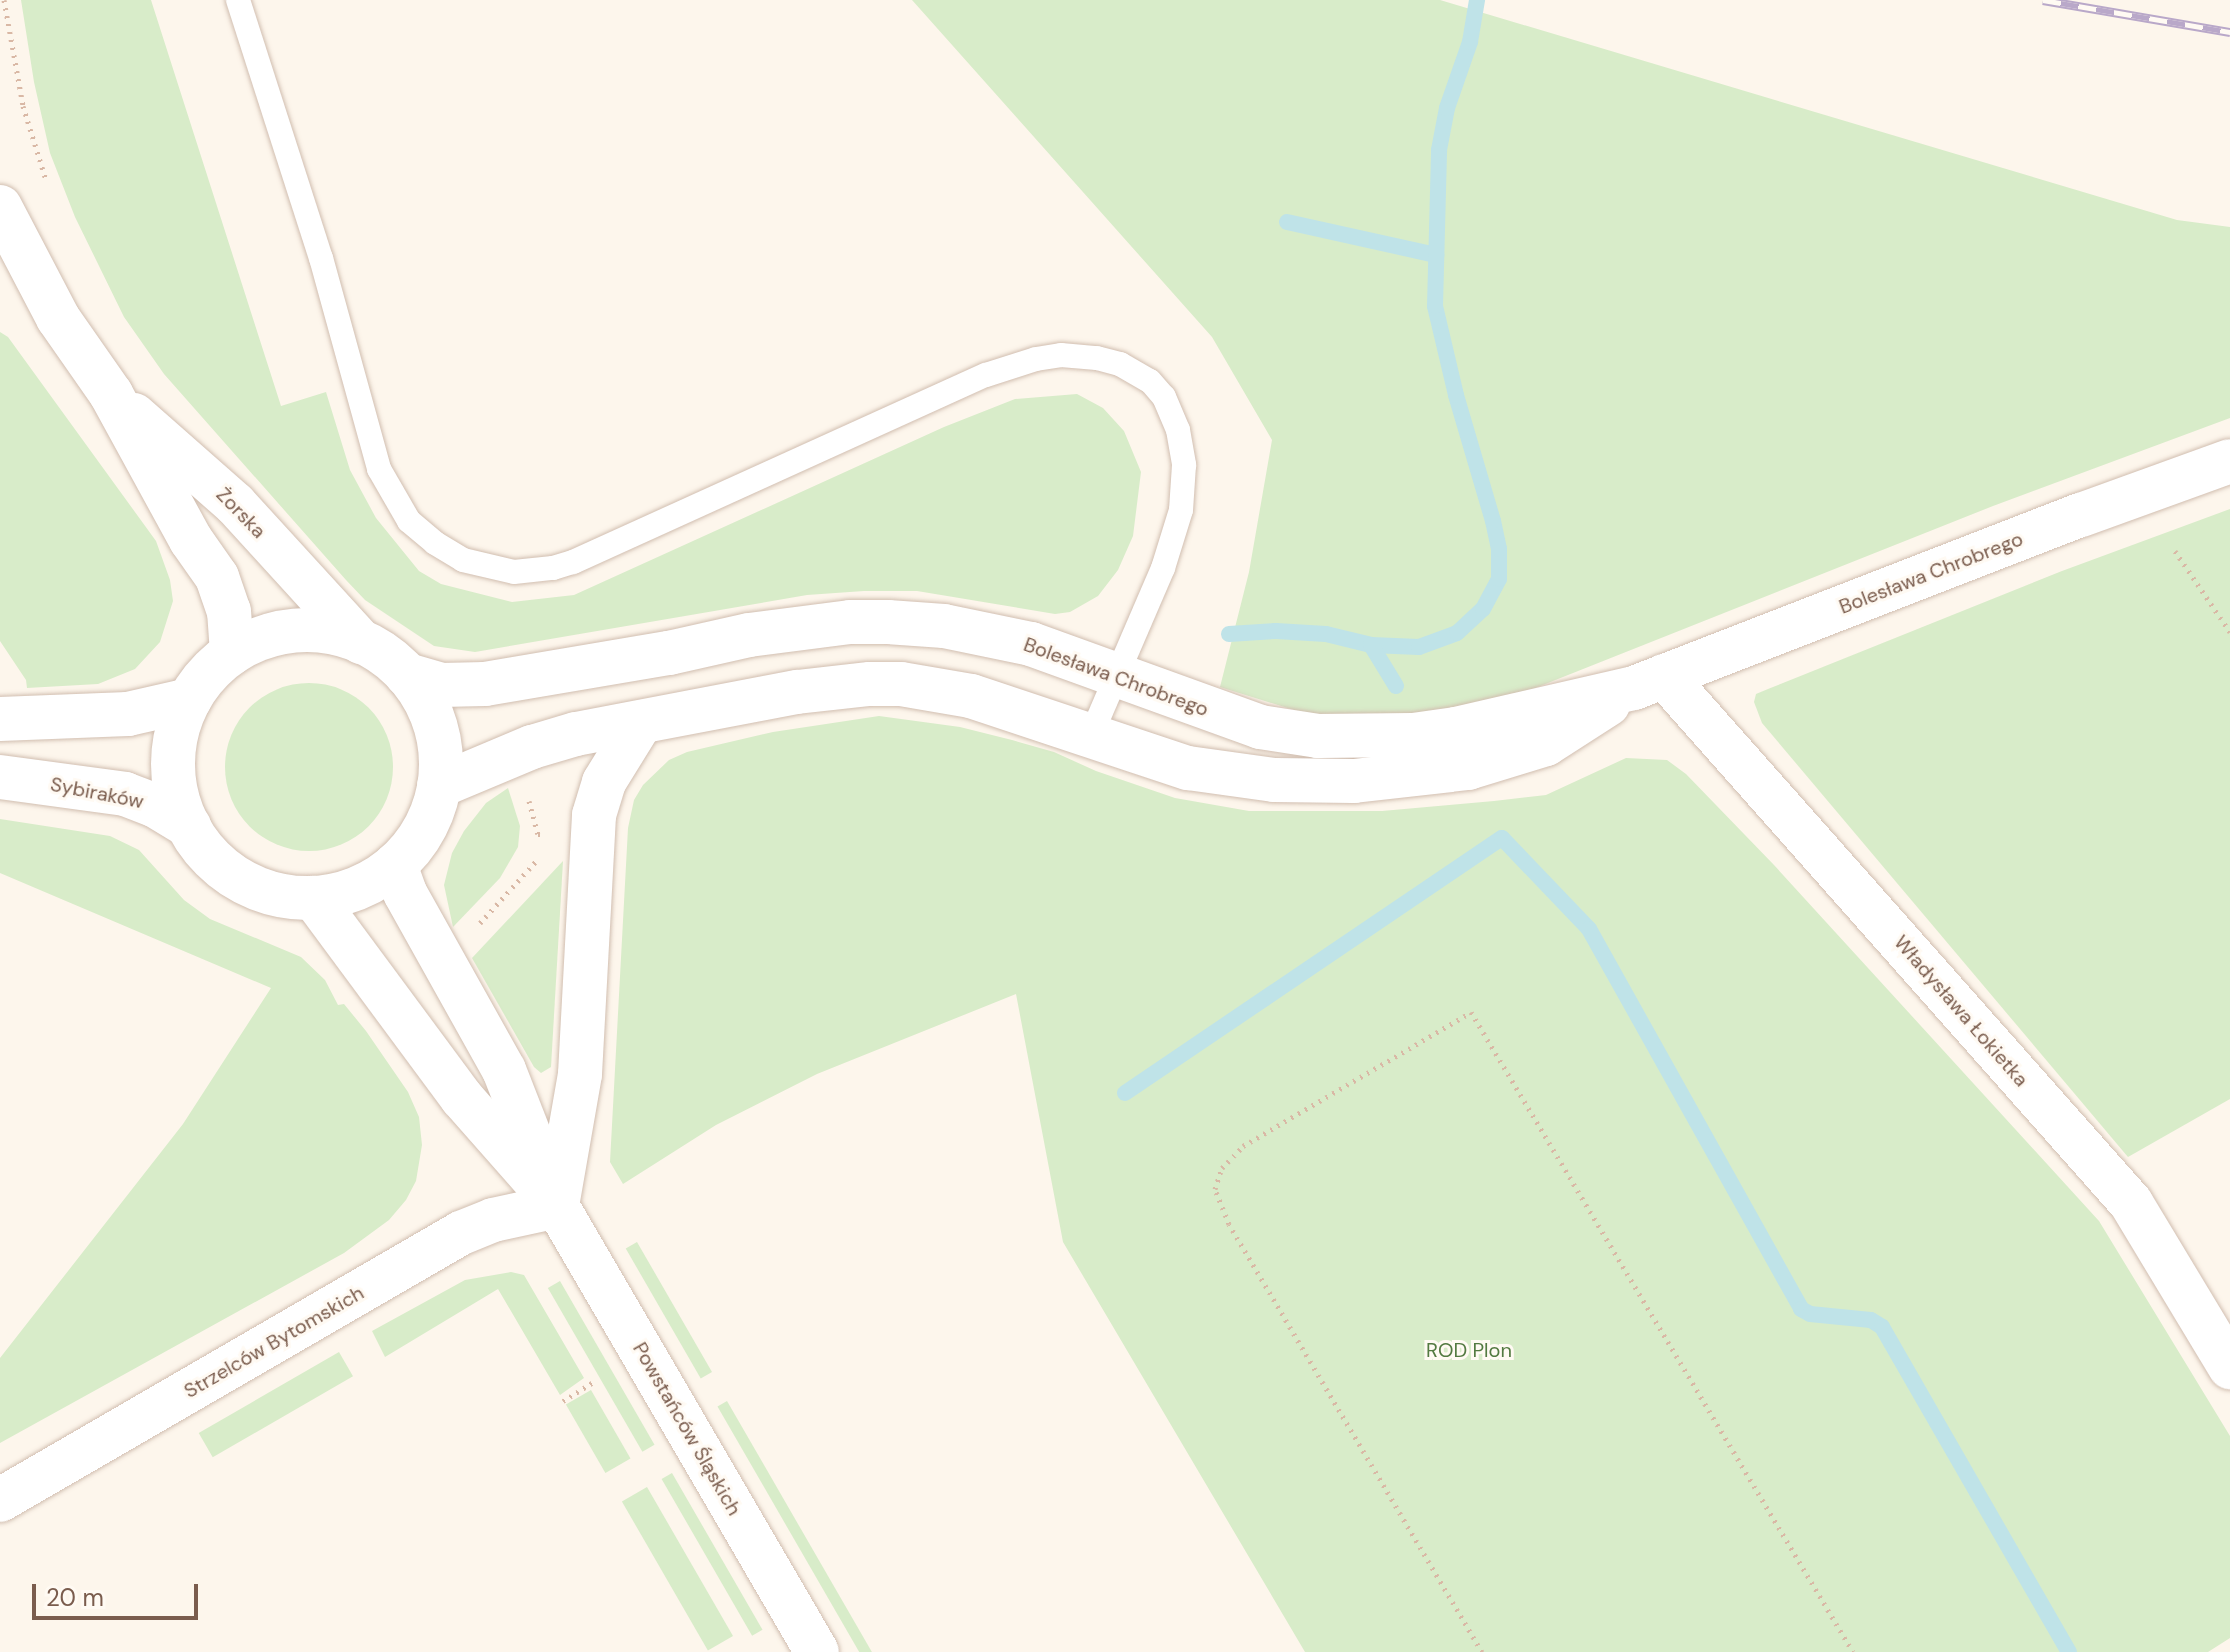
<!DOCTYPE html>
<meta charset="utf-8">
<style>
body{margin:0}
#map{position:relative;width:2230px;height:1652px;overflow:hidden;background:#fdf6ec;font-family:"DM Sans",sans-serif}
div>[style]{position:absolute}
.green>*{inset:0;background:#d8ecc9;transform-origin:0 0}
.round{border-radius:50%}
.stream>*{height:16px;margin:-8px;padding:0 8px;transform-origin:8px;border-radius:8px;background:#bfe3e8}
.path>*{height:5px;margin-top:-2.5px;transform-origin:0;background:repeating-linear-gradient(90deg,#d9b8a5 0 2px,transparent 0 8px)}
.roads{filter:drop-shadow(0 0 2px #d1beb0) drop-shadow(0 0 2px #d1beb0)}
.service>*{height:24px;margin:-12px;padding:0 12px;transform-origin:12px;border-radius:12px;background:#fff}
.minor>*{height:44px;margin:-22px;padding:0 22px;transform-origin:22px;border-radius:22px;background:#fff}
.tertiary>*{height:44px;margin:-22px;padding:0 22px;transform-origin:22px;border-radius:22px;background:#fff}
.secondary>*{height:44px;margin:-22px;padding:0 22px;transform-origin:22px;border-radius:22px;background:#fff}
.secondary>.ring{margin:-22px;padding:0;box-sizing:content-box;background:none;border:44px solid #fff;border-radius:50%}
.rail>*{height:9px;margin-top:-4.5px;transform-origin:0;background:repeating-linear-gradient(90deg,#fffaf3 0 18px,#b9a8c9 0 36px);box-sizing:border-box;border-block:2px solid #b9a8c9}
span{translate:-50% -50%;white-space:nowrap;text-align:center;line-height:1.15;-webkit-text-stroke:6px #fffaf3;paint-order:stroke}
.street-label{font-size:20px;color:#7a5c4d}
.park-label{font-size:20px;color:#537a41}
.scale{position:absolute;left:32px;top:1584px;width:166px;height:36px;box-sizing:border-box;border:4px solid #7a5c4d;border-top:0;padding-left:10px;font-size:24px;line-height:28px;white-space:nowrap;color:#7a5c4d;-webkit-text-stroke:6px #fffaf3;paint-order:stroke}
</style>
<div id="map">
<div class="green">
<div style="clip-path:polygon(21px 0,151px 0,281px 406px,326px 392px,350px 470px,376px 518px,419px 571px,441px 584px,512px 602px,574px 595px,944px 427px,1015px 399px,1077px 394px,1103px 408px,1124px 431px,1141px 472px,1133px 536px,1118px 570px,1098px 596px,1070px 612px,1055px 614px,917px 591px,864px 591px,807px 595px,475px 652px,434px 646px,365px 600px,346px 580px,164px 374px,124px 317px,75px 217px,50px 153px,34px 82px)"></div>
<div style="clip-path:polygon(912px 0,1440px 0,2177px 220px,2230px 227px,2230px 418px,1993px 506px,1523px 693px,1409px 716px,1307px 714px,1220px 687px,1249px 572px,1272px 440px,1212px 337px)"></div>
<div style="clip-path:polygon(0 332px,8px 337px,156px 541px,170px 580px,173px 601px,160px 642px,135px 669px,98px 684px,27px 688px,26px 680px,0 641px)"></div>
<div style="clip-path:polygon(2230px 509px,2230px 1099px,2128px 1157px,1762px 723px,1754px 702px,1756px 694px,1768px 689px,2062px 571px)"></div>
<div class="round" style="left:225px;top:683px;width:168px;height:168px"></div>
<div style="clip-path:polygon(879px 716px,960px 727px,1012px 740px,1054px 752px,1096px 771px,1175px 798px,1249px 811px,1382px 811px,1494px 801px,1546px 795px,1626px 758px,1667px 760px,1686px 774px,1774px 865px,2099px 1221px,2230px 1436px,2230px 1638px,2208px 1652px,1305px 1652px,1063px 1242px,1016px 994px,817px 1074px,716px 1125px,623px 1184px,610px 1162px,628px 828px,634px 800px,643px 785px,669px 760px,687px 752px,773px 732px)"></div>
<div style="clip-path:polygon(508px 788px,520px 826px,518px 847px,500px 878px,453px 927px,444px 885px,452px 853px,464px 831px,486px 803px)"></div>
<div style="clip-path:polygon(0 819px,110px 836px,139px 850px,184px 900px,210px 919px,301px 957px,325px 980px,338px 1005px,344px 1004px,366px 1031px,408px 1092px,419px 1117px,422px 1145px,416px 1181px,406px 1200px,389px 1220px,344px 1253px,0 1443px,0 1358px,183px 1124px,271px 988px,0 873px)"></div>
<div style="clip-path:polygon(563px 861px,551px 1067px,541px 1073px,534px 1067px,472px 958px)"></div>
<div style="left:637px;top:1242px;width:150px;height:13px;rotate:60deg"></div>
<div style="clip-path:polygon(511px 1272px,524px 1275px,584px 1378px,560px 1395px,498px 1289px,385px 1357px,372px 1331px,465px 1280px)"></div>
<div style="left:560px;top:1281px;width:189px;height:14px;rotate:60deg"></div>
<div style="left:339px;top:1352px;width:28px;height:162px;rotate:60deg"></div>
<div style="left:591px;top:1390px;width:79px;height:29px;rotate:60deg"></div>
<div style="left:727px;top:1401px;width:290px;height:11px;rotate:60deg"></div>
<div style="left:672px;top:1473px;width:181px;height:12px;rotate:60deg"></div>
<div style="left:647px;top:1487px;width:172px;height:29px;rotate:60deg"></div>
</div>
<div class="stream">
<div style="left:1287px;top:222px;width:153px;rotate:12.5deg"></div>
<div style="left:1229px;top:634px;width:47px;rotate:-3.7deg"></div>
<div style="left:1276px;top:631px;width:50px;rotate:3.4deg"></div>
<div style="left:1326px;top:634px;width:46px;rotate:13.7deg"></div>
<div style="left:1371px;top:645px;width:48px;rotate:2.4deg"></div>
<div style="left:1419px;top:647px;width:40px;rotate:-20.2deg"></div>
<div style="left:1457px;top:633px;width:35px;rotate:-43deg"></div>
<div style="left:1483px;top:609px;width:34px;rotate:-62deg"></div>
<div style="left:1499px;top:579px;width:30px;rotate:-90deg"></div>
<div style="left:1499px;top:549px;width:29px;rotate:-102deg"></div>
<div style="left:1493px;top:521px;width:131px;rotate:-106.4deg"></div>
<div style="left:1456px;top:395px;width:91px;rotate:-103.3deg"></div>
<div style="left:1435px;top:306px;width:156px;rotate:-88.5deg"></div>
<div style="left:1439px;top:150px;width:43px;rotate:-79.2deg"></div>
<div style="left:1447px;top:108px;width:70px;rotate:-70.8deg"></div>
<div style="left:1470px;top:42px;width:43px;rotate:-80.5deg"></div>
<div style="left:1371px;top:645px;width:48px;rotate:58.6deg"></div>
<div style="left:1125px;top:1093px;width:455px;rotate:-34.1deg"></div>
<div style="left:1502px;top:838px;width:126px;rotate:46.3deg"></div>
<div style="left:1589px;top:929px;width:435px;rotate:60.8deg"></div>
<div style="left:1801px;top:1309px;width:10px;rotate:29deg"></div>
<div style="left:1810px;top:1314px;width:61px;rotate:5.6deg"></div>
<div style="left:1871px;top:1320px;width:13px;rotate:32deg"></div>
<div style="left:1882px;top:1327px;width:375px;rotate:60.1deg"></div>
</div>
<div class="path">
<div style="left:4px;top:0;width:108px;rotate:79.8deg"></div>
<div style="left:23px;top:106px;width:77px;rotate:72.7deg"></div>
<div style="left:2175px;top:551px;width:98px;rotate:55.8deg"></div>
<div style="left:529px;top:801px;width:34px;rotate:75deg"></div>
<div style="left:538px;top:834px;width:3px"></div>
<div style="left:480px;top:923px;width:86px;rotate:-47.8deg"></div>
<div style="left:563px;top:1401px;width:38px;rotate:-32deg"></div>
<div style="left:1482px;top:1652px;width:497px;rotate:-120.6deg"></div>
<div style="left:1229px;top:1224px;width:38px;rotate:-112deg"></div>
<div style="left:1215px;top:1189px;width:22px;rotate:-72deg"></div>
<div style="left:1222px;top:1168px;width:30px;rotate:-46deg"></div>
<div style="left:1243px;top:1146px;width:264px;rotate:-30.4deg"></div>
<div style="left:1471px;top:1012px;width:745px;rotate:59.17deg"></div>
</div>
<div class="roads">
<div class="service">
<div style="left:238px;top:0;width:271px;rotate:72.2deg"></div>
<div style="left:321px;top:258px;width:219px;rotate:74.6deg"></div>
<div style="left:379px;top:469px;width:60px;rotate:60deg"></div>
<div style="left:409px;top:521px;width:34px;rotate:40deg"></div>
<div style="left:435px;top:543px;width:33px;rotate:31deg"></div>
<div style="left:463px;top:560px;width:52px;rotate:13.2deg"></div>
<div style="left:514px;top:572px;width:39px;rotate:-6deg"></div>
<div style="left:553px;top:568px;width:21px;rotate:-17deg"></div>
<div style="left:573px;top:562px;width:453px;rotate:-24.4deg"></div>
<div style="left:986px;top:375px;width:52px;rotate:-17.7deg"></div>
<div style="left:1036px;top:359px;width:25px;rotate:-9deg"></div>
<div style="left:1061px;top:355px;width:36px;rotate:5deg"></div>
<div style="left:1097px;top:358px;width:24px;rotate:15deg"></div>
<div style="left:1120px;top:364px;width:34px;rotate:30deg"></div>
<div style="left:1150px;top:381px;width:21px;rotate:49deg"></div>
<div style="left:1164px;top:397px;width:36px;rotate:67deg"></div>
<div style="left:1178px;top:430px;width:36px;rotate:80deg"></div>
<div style="left:1184px;top:465px;width:45px;rotate:93.8deg"></div>
<div style="left:1181px;top:510px;width:61px;rotate:107.2deg"></div>
<div style="left:1163px;top:568px;width:182px;rotate:113.3deg"></div>
</div>
<div class="minor">
<div style="left:1664px;top:676px;width:704px;rotate:48.45deg"></div>
<div style="left:2131px;top:1203px;width:192px;rotate:58.9deg"></div>
<div style="left:0;top:1500px;width:533px;rotate:-30.08deg"></div>
<div style="left:461px;top:1233px;width:35px;rotate:-22deg"></div>
<div style="left:493px;top:1220px;width:66px;rotate:-12.3deg"></div>
</div>
<div class="tertiary">
<div style="left:407px;top:675px;width:35px;rotate:16deg"></div>
<div style="left:441px;top:685px;width:44px;rotate:-1.3deg"></div>
<div style="left:485px;top:684px;width:187px;rotate:-9.6deg"></div>
<div style="left:669px;top:653px;width:82px;rotate:-12.7deg"></div>
<div style="left:749px;top:635px;width:102px;rotate:-7.3deg"></div>
<div style="left:850px;top:622px;width:38px"></div>
<div style="left:888px;top:622px;width:56px;rotate:4.1deg"></div>
<div style="left:944px;top:626px;width:89px;rotate:11.7deg"></div>
<div style="left:1031px;top:644px;width:244px;rotate:19.9deg"></div>
<div style="left:1260px;top:727px;width:59px;rotate:8.8deg"></div>
<div style="left:1318px;top:736px;width:95px;rotate:-0.6deg"></div>
<div style="left:1413px;top:735px;width:43px;rotate:-7.9deg"></div>
<div style="left:1456px;top:729px;width:183px;rotate:-13deg"></div>
<div style="left:1634px;top:688px;width:479px;rotate:-21.2deg"></div>
<div style="left:2081px;top:515px;width:158px;rotate:-19.9deg"></div>
<div style="left:439px;top:786px;width:101px;rotate:-22.8deg"></div>
<div style="left:532px;top:747px;width:46px;rotate:-16.5deg"></div>
<div style="left:576px;top:734px;width:225px;rotate:-10.8deg"></div>
<div style="left:797px;top:692px;width:73px;rotate:-6.3deg"></div>
<div style="left:870px;top:684px;width:31px"></div>
<div style="left:901px;top:684px;width:71px;rotate:9.7deg"></div>
<div style="left:971px;top:696px;width:229px;rotate:18.4deg"></div>
<div style="left:1188px;top:768px;width:87px;rotate:7.9deg"></div>
<div style="left:1274px;top:780px;width:80px;rotate:0.7deg"></div>
<div style="left:1354px;top:781px;width:115px;rotate:-6.5deg"></div>
<div style="left:1468px;top:768px;width:82px;rotate:-17.1deg"></div>
<div style="left:1546px;top:744px;width:74px;rotate:-32.8deg"></div>
<div style="left:395px;top:865px;width:30px;rotate:70deg"></div>
<div style="left:405px;top:893px;width:203px;rotate:60.8deg"></div>
<div style="left:504px;top:1070px;width:146px;rotate:68.7deg"></div>
<div style="left:557px;top:1206px;width:516px;rotate:59.76deg"></div>
<div style="left:314px;top:898px;width:249px;rotate:53.5deg"></div>
<div style="left:462px;top:1098px;width:112px;rotate:48.6deg"></div>
<div style="left:557px;top:1206px;width:134px;rotate:-80.1deg"></div>
<div style="left:580px;top:1074px;width:259px;rotate:-86.9deg"></div>
<div style="left:594px;top:815px;width:34px;rotate:-73deg"></div>
<div style="left:604px;top:782px;width:70px;rotate:-58.3deg"></div>
</div>
<div class="secondary">
<div style="left:0;top:207px;width:125px;rotate:62.4deg"></div>
<div style="left:58px;top:318px;width:93px;rotate:55.1deg"></div>
<div style="left:111px;top:394px;width:166px;rotate:61.3deg"></div>
<div style="left:191px;top:540px;width:45px;rotate:54.9deg"></div>
<div style="left:217px;top:577px;width:36px;rotate:71deg"></div>
<div style="left:229px;top:611px;width:42px;rotate:85.9deg"></div>
<div style="left:134px;top:415px;width:135px;rotate:41.4deg"></div>
<div style="left:235px;top:504px;width:187px;rotate:47.6deg"></div>
<div class="ring" style="left:173px;top:630px;width:224px;height:224px"></div>
<div style="left:0;top:719px;width:128px;rotate:-2.2deg"></div>
<div style="left:128px;top:714px;width:63px;rotate:-12.9deg"></div>
<div style="left:0;top:777px;width:126px;rotate:7.7deg"></div>
<div style="left:125px;top:794px;width:31px;rotate:21deg"></div>
<div style="left:154px;top:805px;width:41px;rotate:31deg"></div>
</div>
</div>
<div class="rail">
<div style="left:2043px;top:0;width:190px;rotate:9.7deg"></div>
</div>
<div class="street-label">
<span style="left:241px;top:513px;rotate:46deg">Żorska</span>
<span style="left:1931px;top:573px;rotate:-21deg">Bolesława Chrobrego</span>
<span style="left:1116px;top:677px;rotate:20deg">Bolesława Chrobrego</span>
<span style="left:97px;top:793px;rotate:11deg">Sybiraków</span>
<span style="left:1961px;top:1011px;rotate:49deg">Władysława Łokietka</span>
<span style="left:274px;top:1342px;rotate:-30deg">Strzelców Bytomskich</span>
<span style="left:687px;top:1429px;rotate:60deg">Powstańców Śląskich</span>
</div>
<div class="park-label">
<span style="left:1469px;top:1350px">ROD Plon</span>
</div>
<div class="scale">20 m</div>
</div>
